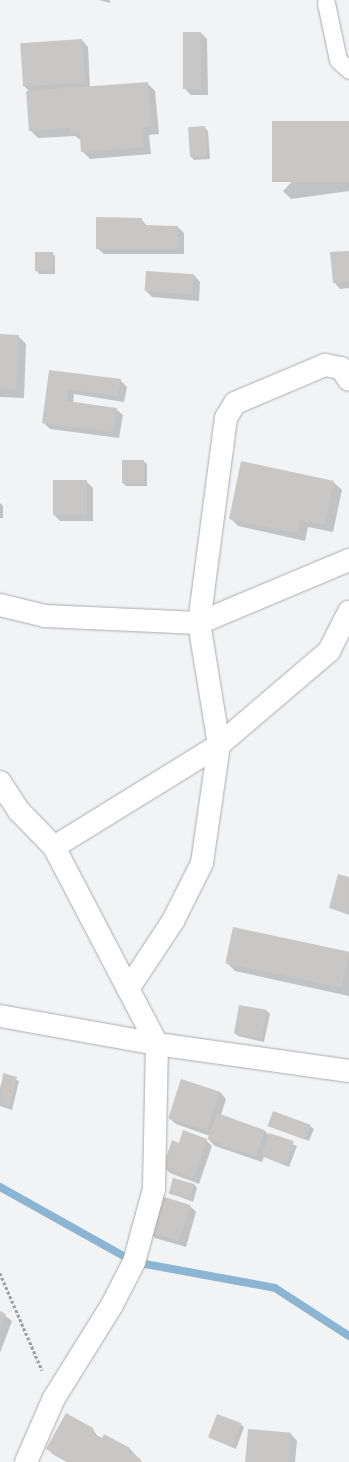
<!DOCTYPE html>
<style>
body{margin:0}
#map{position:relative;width:349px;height:1462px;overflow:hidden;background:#f2f3f5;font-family:Helvetica,sans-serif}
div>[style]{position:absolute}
.shadow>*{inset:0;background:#0003}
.stream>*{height:8px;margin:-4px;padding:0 4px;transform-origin:4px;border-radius:4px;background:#8bb5d3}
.building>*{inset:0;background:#c8c7c5;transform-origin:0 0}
.path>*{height:2.5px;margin-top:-1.25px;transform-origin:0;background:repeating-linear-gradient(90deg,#9e9fa0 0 3px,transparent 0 5px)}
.roads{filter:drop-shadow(0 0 1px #ababad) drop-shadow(0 0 1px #ababad)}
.lane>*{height:17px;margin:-8.5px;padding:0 8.5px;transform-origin:8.5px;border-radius:8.5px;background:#fff}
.street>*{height:22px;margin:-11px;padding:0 11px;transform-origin:11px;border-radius:11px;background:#fff}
span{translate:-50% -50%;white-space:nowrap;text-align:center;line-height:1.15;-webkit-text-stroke:3.5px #fff;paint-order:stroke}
</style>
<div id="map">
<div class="shadow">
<div style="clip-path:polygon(99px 0,110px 0,110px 3px)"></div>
<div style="clip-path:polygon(201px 33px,207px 39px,208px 95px,191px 95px,185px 89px)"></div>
<div style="clip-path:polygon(82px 40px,88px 47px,90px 87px,147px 83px,155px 91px,159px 134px,149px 135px,151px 154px,90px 159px,82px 151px,82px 141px,75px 136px,38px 138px,30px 130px,30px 92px,23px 85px)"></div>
<div style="clip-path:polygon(349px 122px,349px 191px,291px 199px,283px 191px)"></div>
<div style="clip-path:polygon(204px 127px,208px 131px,210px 159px,194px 160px,190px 156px)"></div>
<div style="clip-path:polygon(141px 219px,147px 226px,178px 227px,184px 233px,184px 254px,104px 254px,97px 248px)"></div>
<div style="clip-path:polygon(349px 252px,349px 288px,340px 289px,334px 282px)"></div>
<div style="clip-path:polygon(52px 253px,55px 256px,55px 274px,39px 274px,36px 270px)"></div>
<div style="clip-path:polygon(194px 275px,200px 282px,199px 301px,152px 297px,146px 291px)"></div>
<div style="clip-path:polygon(0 335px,18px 336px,26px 344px,24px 398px,0 397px)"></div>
<div style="clip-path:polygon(50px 371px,120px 380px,127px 387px,124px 402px,74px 394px,73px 403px,116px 409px,123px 415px,119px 438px,50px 429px,43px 422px)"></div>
<div style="clip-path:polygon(143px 461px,147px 464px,147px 486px,126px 486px,123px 483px)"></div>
<div style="clip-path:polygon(54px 481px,87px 482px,93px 488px,93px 521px,60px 521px,54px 515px)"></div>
<div style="clip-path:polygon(333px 482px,342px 490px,333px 532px,308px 527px,305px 541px,238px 526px,230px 518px)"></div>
<div style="clip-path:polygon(0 503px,3px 506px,3px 518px,0 518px)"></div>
<div style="clip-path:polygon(339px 875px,349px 878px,349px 915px,330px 908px)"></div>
<div style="clip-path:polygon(349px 953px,349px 996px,235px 971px,227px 963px)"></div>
<div style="clip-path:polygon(267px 1011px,270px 1014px,264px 1042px,238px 1036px,235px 1033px)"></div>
<div style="clip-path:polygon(4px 1075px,19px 1081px,12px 1110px,0 1106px,0 1088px)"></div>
<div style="clip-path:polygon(220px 1092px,226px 1099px,221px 1115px,264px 1130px,270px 1136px,297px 1146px,289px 1167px,264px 1157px,262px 1162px,215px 1146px,209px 1140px,210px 1136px,176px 1124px,169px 1118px)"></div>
<div style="clip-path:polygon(269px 1125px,310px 1126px,314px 1129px,309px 1141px)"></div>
<div style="clip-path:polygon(206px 1140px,212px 1146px,199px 1184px,170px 1173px,164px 1167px,179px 1144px)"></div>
<div style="clip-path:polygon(194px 1184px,197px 1188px,193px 1202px,170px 1193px)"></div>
<div style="clip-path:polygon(159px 1197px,190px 1206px,196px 1212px,186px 1247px,155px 1238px,149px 1232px)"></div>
<div style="clip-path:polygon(0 1312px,12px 1321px,0 1353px)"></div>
<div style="clip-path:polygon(66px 1414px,93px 1429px,98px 1437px,102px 1439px,104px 1435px,130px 1449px,142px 1462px,67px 1462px,54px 1455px,47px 1449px)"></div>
<div style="clip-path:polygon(240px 1424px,244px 1427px,236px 1449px,210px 1438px)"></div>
<div style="clip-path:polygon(249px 1430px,291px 1434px,297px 1441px,295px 1462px,246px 1462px)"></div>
</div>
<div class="stream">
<div style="left:0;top:1187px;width:154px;rotate:29.2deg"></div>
<div style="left:134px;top:1262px;width:143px;rotate:10.4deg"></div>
<div style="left:275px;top:1288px;width:88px;rotate:33deg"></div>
</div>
<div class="building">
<div style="left:183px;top:32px;width:18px;height:57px"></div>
<div style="left:82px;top:39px;width:43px;height:62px;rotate:86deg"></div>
<div style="clip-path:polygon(148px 82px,151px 126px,142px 127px,143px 147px,81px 152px,80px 133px,71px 133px,71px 128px,29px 131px,26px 91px)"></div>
<div style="left:349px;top:121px;width:61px;height:77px;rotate:90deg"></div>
<div style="left:205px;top:126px;width:30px;height:17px;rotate:86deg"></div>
<div style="clip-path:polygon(96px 217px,142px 218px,142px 225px,178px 226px,178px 249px,96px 249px)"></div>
<div style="clip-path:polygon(349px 251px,349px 282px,333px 283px,330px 252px)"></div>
<div style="left:35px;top:252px;width:18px;height:19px"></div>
<div style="left:146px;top:271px;width:48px;height:20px;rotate:4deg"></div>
<div style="clip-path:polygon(0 334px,19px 335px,16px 390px,0 389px)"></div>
<div style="clip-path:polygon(49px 370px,121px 379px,118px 396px,68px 389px,67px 401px,117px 408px,113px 432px,42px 423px)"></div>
<div style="left:122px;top:460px;width:22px;height:23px"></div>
<div style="clip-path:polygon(241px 461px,334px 481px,325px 525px,300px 520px,297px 533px,229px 519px)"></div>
<div style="left:53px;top:480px;width:34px;height:35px"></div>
<div style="clip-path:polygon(338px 874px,349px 877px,348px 913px,329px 908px)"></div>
<div style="left:233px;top:927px;width:119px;height:37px;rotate:12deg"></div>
<div style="left:239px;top:1005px;width:28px;height:29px;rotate:10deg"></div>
<div style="clip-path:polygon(3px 1073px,17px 1077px,9px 1107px,0 1104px)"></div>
<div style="left:181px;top:1079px;width:41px;height:41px;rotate:18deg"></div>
<div style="left:273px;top:1111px;width:40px;height:16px;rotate:20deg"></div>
<div style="left:217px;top:1113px;width:51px;height:28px;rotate:20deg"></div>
<div style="clip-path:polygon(183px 1130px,207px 1139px,193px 1178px,163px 1167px,172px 1140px,179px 1143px)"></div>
<div style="left:269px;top:1133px;width:26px;height:24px;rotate:18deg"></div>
<div style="left:173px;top:1178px;width:22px;height:16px;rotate:16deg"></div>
<div style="left:158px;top:1195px;width:34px;height:38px;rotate:17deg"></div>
<div style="clip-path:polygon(0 1311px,6px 1314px,0 1330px)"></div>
<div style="clip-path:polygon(66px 1413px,93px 1428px,91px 1432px,102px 1438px,104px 1434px,130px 1448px,128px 1452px,141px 1459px,139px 1462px,70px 1462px,46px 1449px)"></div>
<div style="left:217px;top:1414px;width:26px;height:25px;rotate:21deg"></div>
<div style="left:248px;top:1429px;width:43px;height:33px;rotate:5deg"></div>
</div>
<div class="path">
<div style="left:0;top:1273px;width:106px;rotate:66.6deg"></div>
</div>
<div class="roads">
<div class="lane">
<div style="left:326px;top:3px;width:58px;rotate:78.1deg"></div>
<div style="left:338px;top:60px;width:15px;rotate:42deg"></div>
</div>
<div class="street">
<div style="left:0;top:605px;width:46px;rotate:13.7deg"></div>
<div style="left:45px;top:616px;width:154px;rotate:2.6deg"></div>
<div style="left:199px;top:623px;width:163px;rotate:-22.8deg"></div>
<div style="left:0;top:782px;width:35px;rotate:57deg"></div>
<div style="left:19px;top:811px;width:50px;rotate:45.8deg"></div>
<div style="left:54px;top:847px;width:222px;rotate:62.4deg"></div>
<div style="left:157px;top:1044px;width:145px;rotate:91.2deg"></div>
<div style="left:154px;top:1189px;width:76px;rotate:105.3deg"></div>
<div style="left:134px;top:1262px;width:48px;rotate:117.1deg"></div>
<div style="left:112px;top:1305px;width:110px;rotate:121.9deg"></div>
<div style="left:54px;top:1398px;width:70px;rotate:113.6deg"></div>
<div style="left:54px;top:847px;width:194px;rotate:-31.7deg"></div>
<div style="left:219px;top:745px;width:145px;rotate:-40.5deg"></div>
<div style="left:329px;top:651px;width:44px;rotate:-62.9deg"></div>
<div style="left:128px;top:989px;width:82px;rotate:-56.5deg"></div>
<div style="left:173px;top:921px;width:65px;rotate:-63.4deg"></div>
<div style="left:202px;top:863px;width:119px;rotate:-81.8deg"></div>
<div style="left:219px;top:745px;width:124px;rotate:-99.3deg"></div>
<div style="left:199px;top:623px;width:207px;rotate:-82.5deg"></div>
<div style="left:226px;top:418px;width:17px;rotate:-59deg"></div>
<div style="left:235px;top:403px;width:98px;rotate:-22.9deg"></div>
<div style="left:325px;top:365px;width:16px;rotate:11deg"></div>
<div style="left:341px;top:368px;width:14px;rotate:56deg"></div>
<div style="left:0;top:1016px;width:159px;rotate:10.1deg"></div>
<div style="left:157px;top:1044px;width:194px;rotate:8deg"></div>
</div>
</div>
</div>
